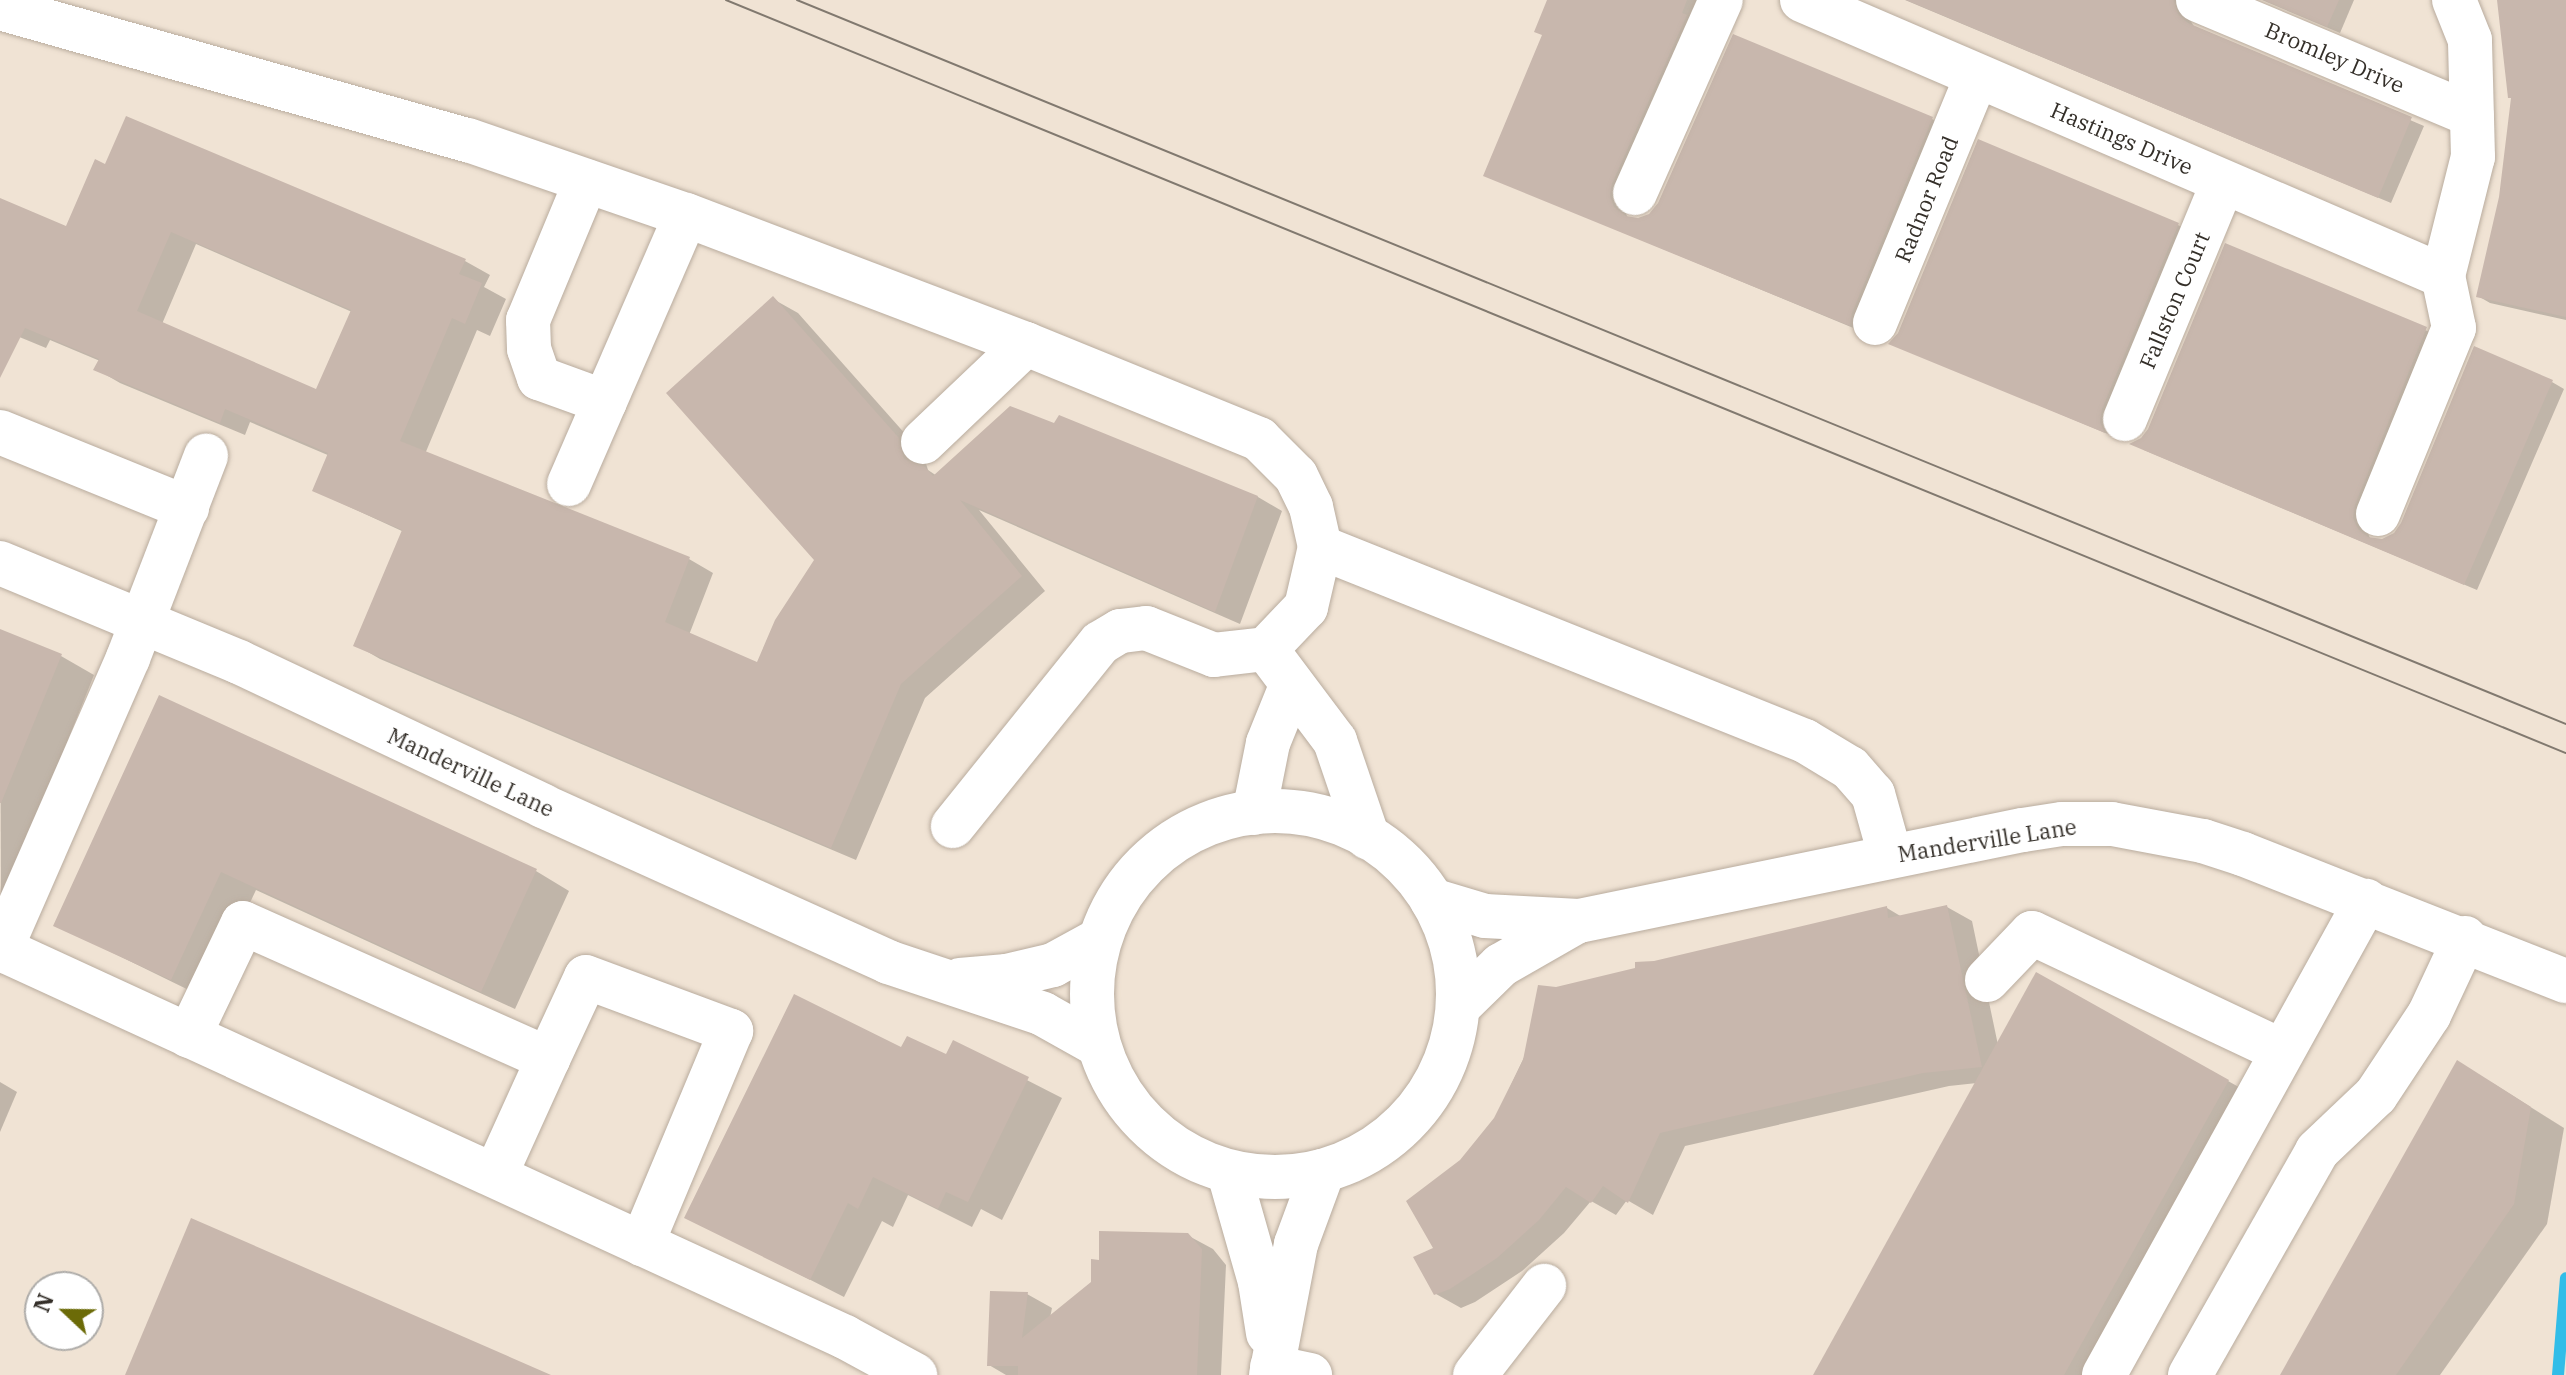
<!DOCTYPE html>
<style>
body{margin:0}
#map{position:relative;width:2566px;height:1375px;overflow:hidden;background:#f0e3d4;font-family:"IBM Plex Serif",serif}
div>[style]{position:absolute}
.shadow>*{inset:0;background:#0003}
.stream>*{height:12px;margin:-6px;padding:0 6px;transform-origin:6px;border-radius:6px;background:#31bde8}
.building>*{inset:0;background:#c8b7ad}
.roads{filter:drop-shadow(0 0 2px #b9ac9e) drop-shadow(0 0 2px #b9ac9e)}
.minor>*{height:44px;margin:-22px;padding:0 22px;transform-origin:22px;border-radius:22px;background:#fff}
.minor>.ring{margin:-22px;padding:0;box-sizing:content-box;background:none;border:44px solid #fff;border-radius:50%}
.tram>*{height:2px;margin:-1px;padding:0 1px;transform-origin:1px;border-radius:1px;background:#81796f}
span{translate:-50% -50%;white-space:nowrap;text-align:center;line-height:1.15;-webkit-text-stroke:7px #fff;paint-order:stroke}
.street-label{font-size:22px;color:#342f29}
.north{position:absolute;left:24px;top:1271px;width:80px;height:80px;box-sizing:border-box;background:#fff;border:2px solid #aeaca9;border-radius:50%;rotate:292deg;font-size:22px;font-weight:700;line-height:32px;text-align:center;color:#342f29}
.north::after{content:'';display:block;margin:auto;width:28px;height:36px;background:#6c6b08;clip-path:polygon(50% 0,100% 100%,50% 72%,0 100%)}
</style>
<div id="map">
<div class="shadow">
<div style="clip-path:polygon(1549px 0,1704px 0,1622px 205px,1628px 218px,1639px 220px,1932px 119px,1945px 126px,1863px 332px,1485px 175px,1544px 36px)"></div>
<div style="clip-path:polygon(1905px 0,2187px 0,2185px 12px,2195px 28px,2424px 126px,2391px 203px)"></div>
<div style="clip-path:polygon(2262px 0,2354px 0,2340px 33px)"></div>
<div style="clip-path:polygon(2499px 0,2566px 0,2566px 320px,2490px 303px,2478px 296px,2501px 198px,2513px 99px)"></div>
<div style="clip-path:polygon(evenodd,127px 118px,465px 261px,490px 275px,484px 287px,506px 299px,490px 336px,477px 330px,425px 454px,689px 559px,713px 573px,689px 635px,758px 664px,816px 560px,773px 299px,798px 313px,923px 454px,928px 470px,937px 476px,1055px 426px,1060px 418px,1258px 497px,1282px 511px,1240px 624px,979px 510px,1045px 591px,925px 698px,856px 860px,380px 659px,356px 645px,404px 532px,315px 491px,330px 456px,250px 422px,245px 435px,120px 383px,96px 369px,100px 361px,50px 340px,46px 348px,0 329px,0 200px,67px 229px,106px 166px,127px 118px,196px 244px,352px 312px,317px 392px,162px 324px,196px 244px)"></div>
<div style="clip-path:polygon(2178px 225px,2190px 232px,2115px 437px,1891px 343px)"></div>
<div style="clip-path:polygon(2226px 245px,2439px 336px,2365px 526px,2370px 538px,2382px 541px,2395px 535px,2552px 382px,2564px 389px,2477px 590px,2144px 450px,2142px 440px,2150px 430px)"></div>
<div style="clip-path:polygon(0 632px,61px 656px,94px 675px,1px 907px)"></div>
<div style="clip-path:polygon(160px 698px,536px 871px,569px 891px,515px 1009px,256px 890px,205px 998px,56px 925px)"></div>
<div style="clip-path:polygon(1947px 907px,1972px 921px,1998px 1045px,2228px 1081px,2253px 1095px,2096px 1375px,1815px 1375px,1977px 1083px,1949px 1086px,1685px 1146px,1653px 1215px,1627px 1200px,1616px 1215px,1591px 1201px,1564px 1233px,1522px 1271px,1475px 1302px,1461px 1308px,1436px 1294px,1436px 1248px,1461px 1162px,1495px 1119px,1556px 989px,1887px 908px,1902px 917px)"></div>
<div style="clip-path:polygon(954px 1043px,1062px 1098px,1002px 1220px,981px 1209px,972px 1227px,908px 1195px,893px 1227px,882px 1221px,844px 1297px,687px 1217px,902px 1050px,947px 1057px)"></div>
<div style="clip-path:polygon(0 1082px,17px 1092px,0 1132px)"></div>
<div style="clip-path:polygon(2491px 1082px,2564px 1128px,2547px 1224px,2440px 1375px,2282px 1375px)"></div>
<div style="clip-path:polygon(1187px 1235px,1213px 1249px,1226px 1265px,1221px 1375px,1006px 1375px,989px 1365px,1027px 1294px,1052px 1308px,1050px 1318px,1093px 1283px,1101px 1263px)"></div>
</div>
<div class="stream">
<div style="left:2558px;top:1375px;width:97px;rotate:-85.3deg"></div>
</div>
<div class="building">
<div style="clip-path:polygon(1547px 0,1687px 0,1682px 13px,1687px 15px,1612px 184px,1610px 196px,1614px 207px,1626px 216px,1638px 218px,1649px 214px,1658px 203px,1733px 34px,1933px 117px,1852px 313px,1850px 326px,1483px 176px,1542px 35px,1534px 32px)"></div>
<div style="clip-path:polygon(1906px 0,2174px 0,2178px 14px,2188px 23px,2412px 117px,2378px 198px)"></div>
<div style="clip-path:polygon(2263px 0,2339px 0,2327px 27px)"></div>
<div style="clip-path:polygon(2497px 0,2566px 0,2566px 317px,2476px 297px,2499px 197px,2511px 98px,2508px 98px)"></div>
<div style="clip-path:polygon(evenodd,126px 116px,466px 259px,459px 274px,482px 283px,465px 324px,452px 318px,400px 441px,690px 557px,665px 622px,757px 662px,775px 620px,814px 560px,666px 393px,773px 296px,899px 438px,904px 459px,924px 466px,933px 476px,1010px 406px,1054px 423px,1059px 415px,1258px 496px,1215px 612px,960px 500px,1022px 576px,901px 684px,831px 848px,353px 646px,402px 530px,312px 491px,328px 453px,225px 409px,220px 423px,93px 370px,99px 359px,25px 328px,0 378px,0 198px,66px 226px,95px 159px,105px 164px,126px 116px,171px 232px,351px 310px,316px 389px,137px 311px,171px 232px)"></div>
<div style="clip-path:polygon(1978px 139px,2179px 223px,2102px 409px,2100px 422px,2105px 433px,1888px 344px,1898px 333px)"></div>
<div style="clip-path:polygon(2225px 243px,2427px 327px,2355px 505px,2353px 518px,2358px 529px,2368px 537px,2382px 539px,2394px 533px,2401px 523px,2474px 346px,2553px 380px,2464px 585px,2129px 444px,2141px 438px,2148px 429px)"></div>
<div style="clip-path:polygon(0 629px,62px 654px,1px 803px,0 803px)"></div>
<div style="clip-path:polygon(159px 695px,537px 869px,481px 992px,221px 872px,171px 980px,53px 926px)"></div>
<div style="clip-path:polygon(1947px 905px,1982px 1067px,1923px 1073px,1660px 1133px,1628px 1203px,1603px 1186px,1591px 1203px,1566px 1187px,1539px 1220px,1497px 1258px,1450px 1289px,1434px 1295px,1413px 1257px,1433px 1248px,1406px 1201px,1460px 1160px,1494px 1118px,1523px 1060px,1538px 985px,1556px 987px,1635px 968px,1635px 962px,1654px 961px,1887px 906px,1888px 918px)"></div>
<div style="clip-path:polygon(2036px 972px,2229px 1080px,2064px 1375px,1813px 1375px)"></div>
<div style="clip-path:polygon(794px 994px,901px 1047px,907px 1036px,946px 1054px,953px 1040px,1029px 1077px,968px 1202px,946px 1192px,938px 1209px,873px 1177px,858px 1209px,848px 1203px,810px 1280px,684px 1218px)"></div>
<div style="clip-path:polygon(2457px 1060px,2531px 1107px,2514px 1204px,2396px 1375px,2280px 1375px)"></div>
<div style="clip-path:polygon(191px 1218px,551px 1375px,125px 1375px)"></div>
<div style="clip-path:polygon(1099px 1231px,1188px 1233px,1202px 1249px,1197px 1375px,1018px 1375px,1018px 1366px,987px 1366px,990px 1291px,1028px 1292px,1022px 1338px,1091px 1282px,1091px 1259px,1099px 1260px)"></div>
</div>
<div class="roads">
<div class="minor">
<div style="left:1802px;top:0;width:698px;rotate:23.3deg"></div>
<div style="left:2198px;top:0;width:297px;rotate:22.8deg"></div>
<div style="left:0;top:8px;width:486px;rotate:15.8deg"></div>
<div style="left:468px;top:140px;width:231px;rotate:19deg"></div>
<div style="left:686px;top:215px;width:364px;rotate:20.8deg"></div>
<div style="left:1026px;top:344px;width:252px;rotate:22.2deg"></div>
<div style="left:1259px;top:439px;width:52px;rotate:45deg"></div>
<div style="left:1296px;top:476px;width:34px;rotate:64deg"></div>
<div style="left:1311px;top:507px;width:41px;rotate:77.3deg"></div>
<div style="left:1320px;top:547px;width:62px;rotate:103.1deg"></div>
<div style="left:1306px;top:607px;width:58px;rotate:133.6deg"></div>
<div style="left:1266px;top:649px;width:52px;rotate:173.4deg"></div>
<div style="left:1214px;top:655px;width:73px;rotate:-158.3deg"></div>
<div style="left:1146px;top:628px;width:26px;rotate:173deg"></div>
<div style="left:1120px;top:631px;width:23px;rotate:149deg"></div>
<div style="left:1100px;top:643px;width:235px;rotate:128.8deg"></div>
<div style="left:586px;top:181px;width:151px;rotate:112.6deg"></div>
<div style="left:528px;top:320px;width:29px;rotate:88deg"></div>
<div style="left:529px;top:349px;width:31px;rotate:71deg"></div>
<div style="left:539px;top:378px;width:70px;rotate:20deg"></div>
<div style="left:1635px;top:193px;width:211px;rotate:-66deg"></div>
<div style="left:1875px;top:323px;width:267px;rotate:-67.6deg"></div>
<div style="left:2125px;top:419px;width:256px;rotate:-67.5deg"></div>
<div style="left:0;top:432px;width:202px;rotate:22.1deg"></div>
<div style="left:923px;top:442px;width:142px;rotate:-43.6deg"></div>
<div style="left:569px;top:484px;width:293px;rotate:-66.5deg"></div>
<div style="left:2378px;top:514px;width:201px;rotate:-67.8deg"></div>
<div style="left:2454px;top:328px;width:53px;rotate:-101.9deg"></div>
<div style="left:2443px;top:276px;width:123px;rotate:-75.9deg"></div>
<div style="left:2473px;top:157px;width:117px;rotate:-91.5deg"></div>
<div style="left:2470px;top:40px;width:43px;rotate:-111.8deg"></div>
<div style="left:1320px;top:547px;width:522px;rotate:21.8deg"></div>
<div style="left:1805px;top:741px;width:52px;rotate:31deg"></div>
<div style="left:1850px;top:768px;width:35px;rotate:49deg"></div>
<div style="left:1873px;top:794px;width:63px;rotate:74.4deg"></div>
<div style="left:0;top:563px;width:259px;rotate:22.5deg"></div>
<div style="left:239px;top:662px;width:336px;rotate:25.3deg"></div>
<div style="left:543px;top:806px;width:379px;rotate:24.3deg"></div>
<div style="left:888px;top:962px;width:163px;rotate:18.5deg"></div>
<div style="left:1043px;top:1014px;width:63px;rotate:29.4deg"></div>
<div style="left:1266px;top:649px;width:115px;rotate:53.1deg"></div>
<div style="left:1335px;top:741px;width:102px;rotate:71.2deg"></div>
<div class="ring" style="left:1092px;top:811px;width:322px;height:322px"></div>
<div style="left:1254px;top:813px;width:71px;rotate:-78.7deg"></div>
<div style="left:1268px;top:743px;width:61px;rotate:-68deg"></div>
<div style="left:1432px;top:900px;width:55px;rotate:16.8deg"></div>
<div style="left:1485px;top:916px;width:94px;rotate:3deg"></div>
<div style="left:1579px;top:921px;width:453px;rotate:-11.6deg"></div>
<div style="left:2023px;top:830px;width:39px;rotate:-9deg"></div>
<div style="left:2062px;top:824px;width:50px"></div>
<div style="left:2112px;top:824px;width:93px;rotate:10.6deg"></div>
<div style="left:2203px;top:841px;width:42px;rotate:18deg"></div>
<div style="left:2243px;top:854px;width:347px;rotate:21.5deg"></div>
<div style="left:1px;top:949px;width:929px;rotate:24.69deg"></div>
<div style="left:845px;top:1337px;width:80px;rotate:28.5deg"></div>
<div style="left:0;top:951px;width:320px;rotate:-66.4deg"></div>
<div style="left:128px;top:658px;width:217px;rotate:-68.9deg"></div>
<div style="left:960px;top:980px;width:47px;rotate:-4.9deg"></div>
<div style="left:1007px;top:976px;width:47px;rotate:-13.4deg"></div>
<div style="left:1053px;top:965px;width:52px;rotate:-28.5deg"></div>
<div style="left:1987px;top:980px;width:65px;rotate:-46.2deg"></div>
<div style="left:2032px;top:933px;width:276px;rotate:25.3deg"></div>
<div style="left:1462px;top:1003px;width:54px;rotate:-44.3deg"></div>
<div style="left:1501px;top:965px;width:86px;rotate:-29.8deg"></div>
<div style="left:189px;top:1036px;width:125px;rotate:-64.5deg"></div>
<div style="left:243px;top:923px;width:334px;rotate:24deg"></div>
<div style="left:548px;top:1059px;width:128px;rotate:114.4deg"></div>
<div style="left:548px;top:1059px;width:90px;rotate:-65.1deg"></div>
<div style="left:586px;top:977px;width:155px;rotate:20.4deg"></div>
<div style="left:731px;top:1031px;width:231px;rotate:112.7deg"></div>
<div style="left:1229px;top:1173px;width:113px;rotate:74.1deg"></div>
<div style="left:1260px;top:1282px;width:52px;rotate:81.1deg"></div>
<div style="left:1272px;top:1367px;width:39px;rotate:12deg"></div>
<div style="left:1271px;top:1375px;width:133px;rotate:-79.2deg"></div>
<div style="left:1296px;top:1244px;width:78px;rotate:-69.7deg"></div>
<div style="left:1475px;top:1375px;width:113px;rotate:-52.2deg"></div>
<div style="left:2104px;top:1375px;width:542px;rotate:-61.07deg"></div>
<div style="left:2190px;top:1375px;width:257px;rotate:-60.4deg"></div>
<div style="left:2317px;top:1151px;width:81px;rotate:-43.5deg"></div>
<div style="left:2376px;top:1095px;width:96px;rotate:-56.5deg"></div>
<div style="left:2429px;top:1015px;width:85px;rotate:-64.9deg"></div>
</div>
</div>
<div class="tram">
<div style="left:726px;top:0;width:1988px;rotate:22.26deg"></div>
<div style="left:797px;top:0;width:1911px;rotate:22.26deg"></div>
</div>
<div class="street-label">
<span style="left:2335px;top:57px;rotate:23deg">Bromley Drive</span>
<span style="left:2122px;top:138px;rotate:23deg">Hastings Drive</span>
<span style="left:1926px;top:199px;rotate:-68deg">Radnor Road</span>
<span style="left:2174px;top:300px;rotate:-67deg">Fallston Court</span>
<span style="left:471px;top:772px;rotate:25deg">Manderville Lane</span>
<span style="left:1987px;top:840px;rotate:-9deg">Manderville Lane</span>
</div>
<div class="north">N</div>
</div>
